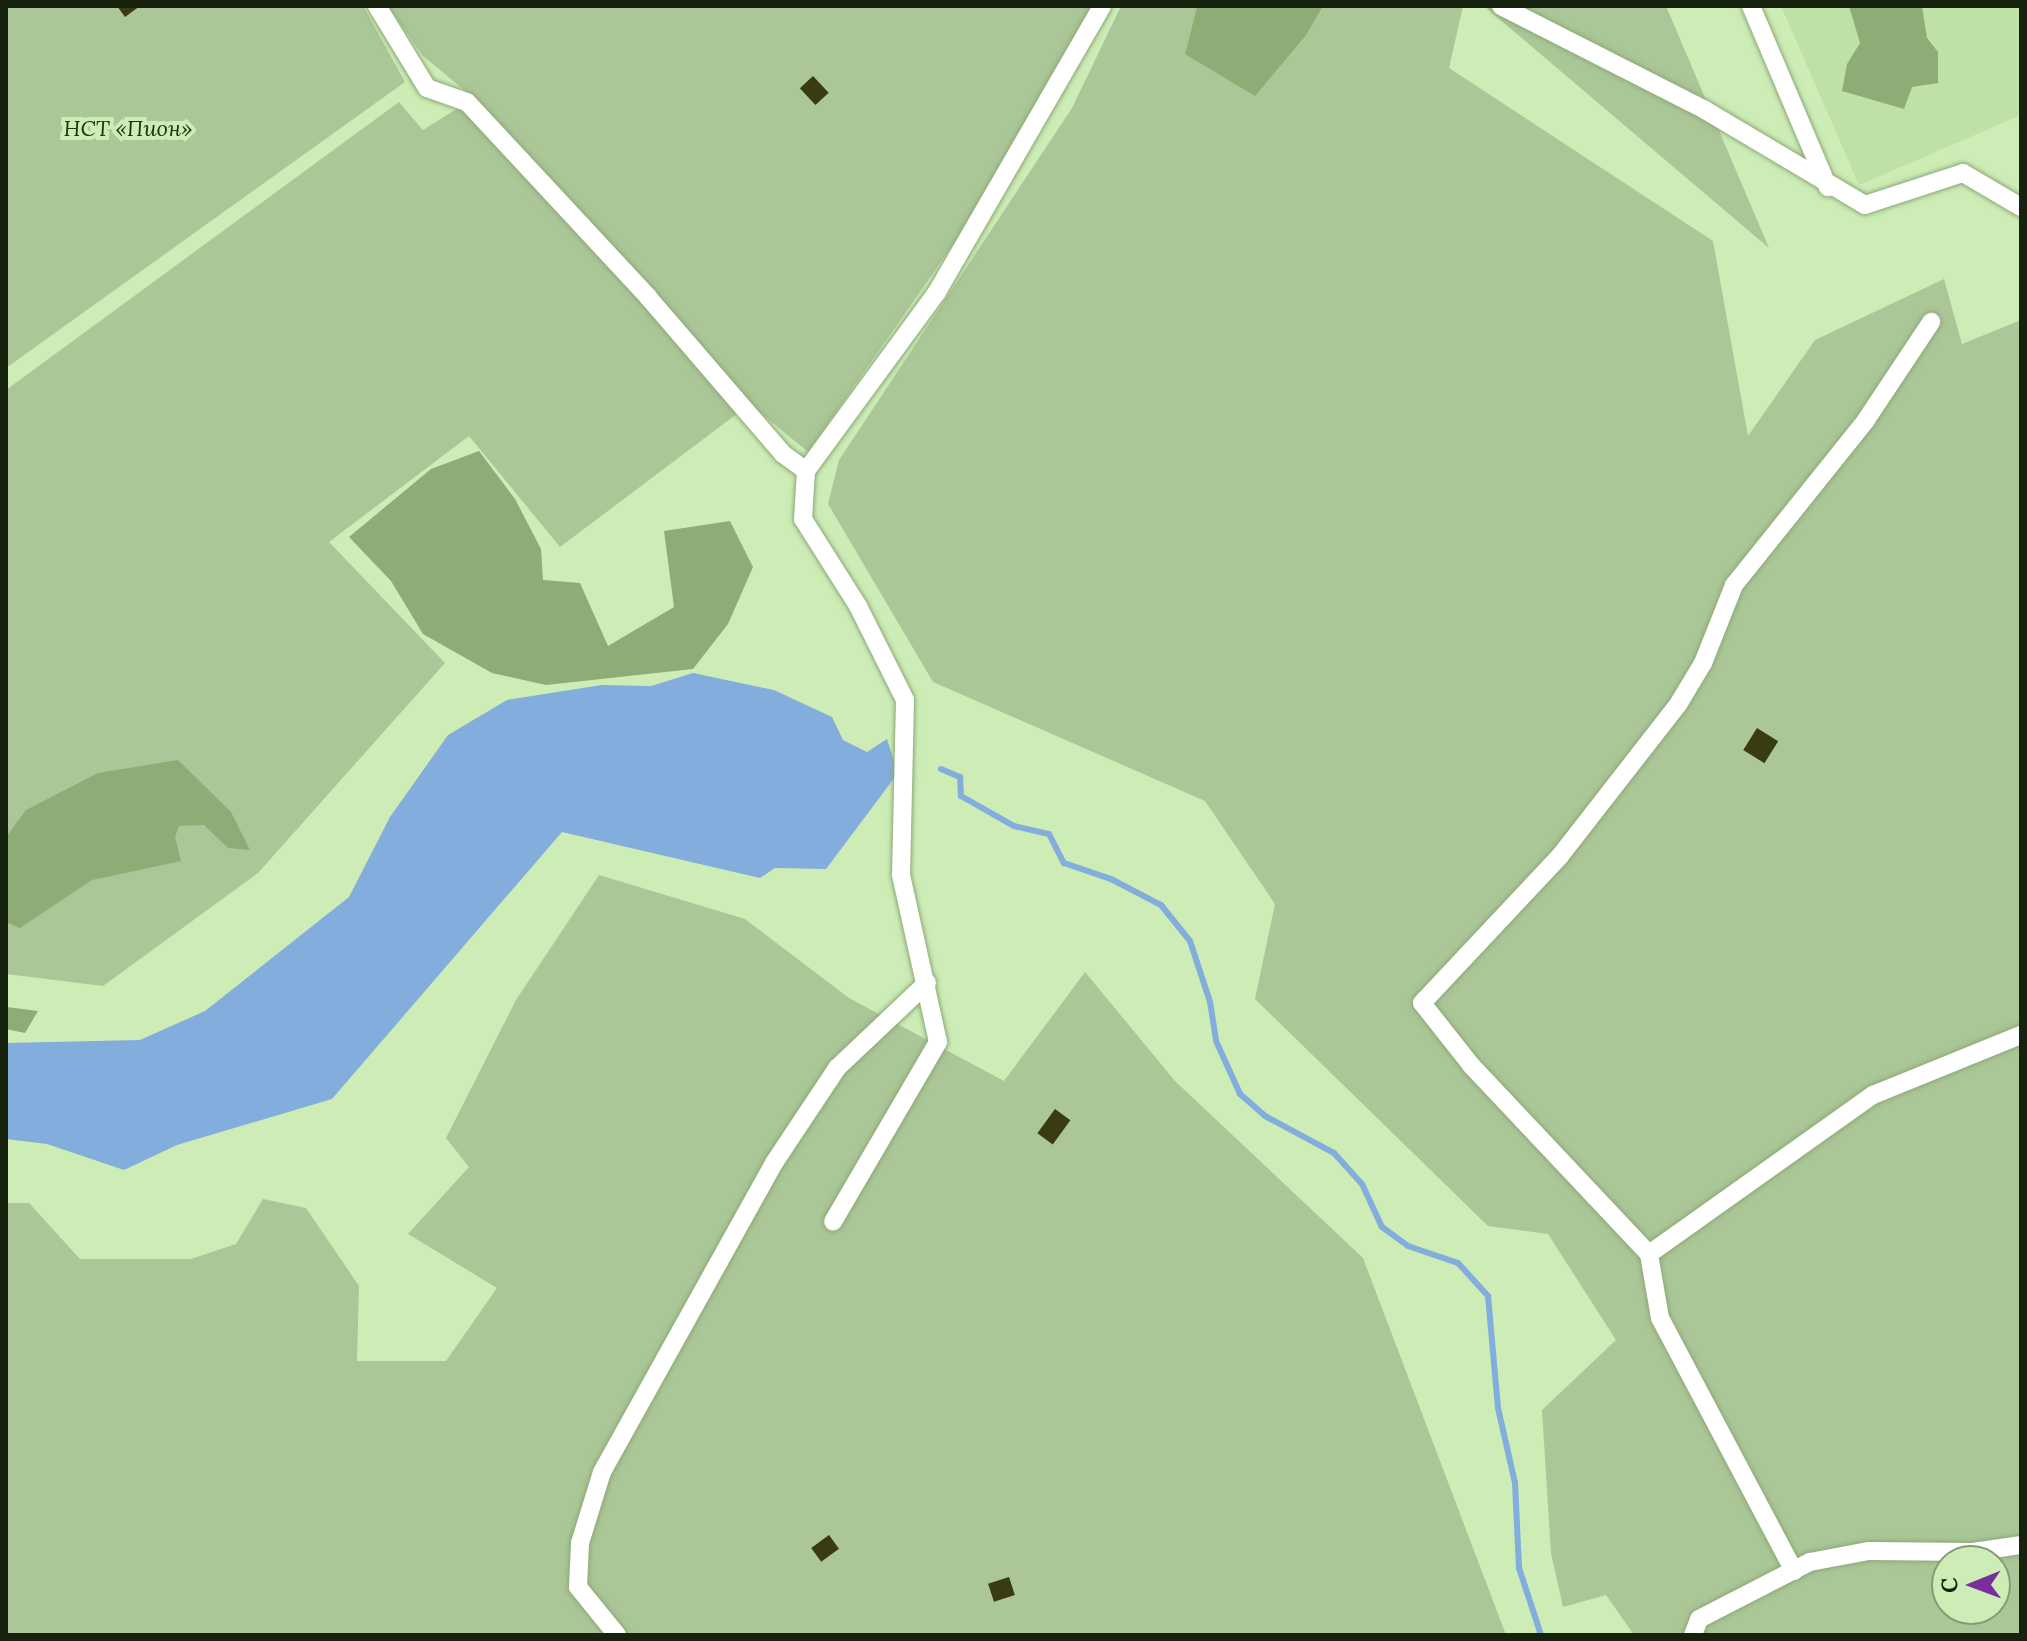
<!DOCTYPE html>
<meta charset="utf-8">
<style>
body{margin:0}
#map{position:relative;width:2027px;height:1641px;overflow:hidden;background:#cdecb6;font-family:Lora,serif}
div>[style]{position:absolute}
.built>*{inset:0;background:#c0e1a5}
.green>*{inset:0;background:#abc697}
.forest>*{inset:0;background:#8eac76}
.water>*{inset:0;background:#83addc}
.stream>*{height:6px;margin:-3px;padding:0 3px;transform-origin:3px;border-radius:3px;background:#83addc}
.building>*{inset:0;background:#393b10;transform-origin:0 0}
.roads{filter:drop-shadow(0 0 2px #8ca976) drop-shadow(0 0 2px #8ca976)}
.street>*{height:18px;margin:-9px;padding:0 9px;transform-origin:9px;border-radius:9px;background:#fff}
span{translate:-50% -50%;white-space:nowrap;text-align:center;line-height:1.15;-webkit-text-stroke:8px #cdecb6;paint-order:stroke}
.park-label{font-size:22px;color:#20340c;font-style:italic}
.frame{position:absolute;inset:0;border:8px solid #17220e;pointer-events:none}
.north{position:absolute;left:1931px;top:1545px;width:80px;height:80px;box-sizing:border-box;background:#cdecb6;border:2px solid #849b73;border-radius:50%;rotate:269deg;font-size:22px;font-weight:700;line-height:32px;text-align:center;color:#17220e}
.north::after{content:'';display:block;margin:auto;width:28px;height:36px;background:#792d9f;clip-path:polygon(50% 0,100% 100%,50% 72%,0 100%)}
</style>
<div id="map">
<div class="built">
<div style="clip-path:polygon(1781px 6px,2021px 6px,2021px 115px,1859px 185px)"></div>
</div>
<div class="green">
<div style="clip-path:polygon(6px 6px,363px 6px,405px 82px,6px 368px)"></div>
<div style="clip-path:polygon(388px 6px,1096px 6px,1045px 113px,808px 452px,750px 404px,560px 547px,469px 436px,329px 542px,445px 663px,258px 873px,103px 986px,6px 974px,6px 390px,399px 102px,423px 130px,474px 98px,423px 56px)"></div>
<div style="clip-path:polygon(evenodd,1121px 6px,1197px 6px,1185px 54px,1307px 34px,1323px 6px,1463px 6px,1449px 68px,1713px 241px,1748px 436px,1815px 340px,1944px 279px,1962px 344px,2021px 320px,2021px 1635px,1634px 1635px,1606px 1595px,1563px 1607px,1551px 1553px,1542px 1410px,1616px 1340px,1548px 1234px,1488px 1226px,1255px 999px,1275px 904px,1205px 801px,933px 682px,828px 504px,839px 460px,1072px 108px,1121px 6px,1947px 1561px,1995px 1561px,1995px 1609px,1947px 1609px,1947px 1561px)"></div>
<div style="clip-path:polygon(1484px 6px,1666px 6px,1769px 248px)"></div>
<div style="clip-path:polygon(599px 875px,745px 919px,849px 998px,1004px 1081px,1085px 972px,1175px 1081px,1363px 1258px,1506px 1635px,6px 1635px,6px 1203px,29px 1203px,80px 1259px,191px 1259px,236px 1244px,263px 1199px,306px 1208px,359px 1286px,357px 1361px,446px 1361px,497px 1288px,408px 1234px,469px 1167px,446px 1138px,516px 1000px)"></div>
</div>
<div class="forest">
<div style="clip-path:polygon(1197px 6px,1323px 6px,1307px 34px,1255px 96px,1185px 54px)"></div>
<div style="clip-path:polygon(1849px 6px,1922px 6px,1927px 38px,1938px 52px,1938px 83px,1912px 87px,1904px 109px,1842px 91px,1847px 64px,1860px 43px)"></div>
<div style="clip-path:polygon(479px 451px,515px 499px,541px 549px,543px 580px,580px 583px,608px 646px,674px 607px,664px 531px,730px 521px,753px 567px,728px 624px,693px 669px,546px 685px,492px 673px,423px 634px,391px 581px,349px 537px,431px 469px)"></div>
<div style="clip-path:polygon(178px 760px,231px 812px,250px 850px,228px 848px,204px 825px,179px 826px,175px 837px,181px 861px,92px 880px,20px 928px,6px 922px,6px 837px,26px 810px,98px 773px)"></div>
<div style="clip-path:polygon(6px 1007px,38px 1011px,25px 1033px,6px 1029px)"></div>
</div>
<div class="water">
<div style="clip-path:polygon(693px 673px,774px 690px,832px 717px,843px 740px,867px 752px,887px 739px,898px 773px,826px 869px,775px 868px,760px 878px,562px 832px,332px 1099px,177px 1145px,124px 1170px,47px 1144px,6px 1139px,6px 1043px,140px 1040px,205px 1011px,349px 897px,390px 817px,448px 735px,507px 700px,602px 685px,651px 686px)"></div>
</div>
<div class="stream">
<div style="left:941px;top:769px;width:21px;rotate:23deg"></div>
<div style="left:960px;top:777px;width:19px;rotate:87deg"></div>
<div style="left:961px;top:796px;width:61px;rotate:29.5deg"></div>
<div style="left:1014px;top:826px;width:36px;rotate:13deg"></div>
<div style="left:1049px;top:834px;width:33px;rotate:63deg"></div>
<div style="left:1064px;top:863px;width:50px;rotate:18.8deg"></div>
<div style="left:1111px;top:879px;width:56px;rotate:27.5deg"></div>
<div style="left:1161px;top:905px;width:46px;rotate:51.1deg"></div>
<div style="left:1190px;top:941px;width:64px;rotate:71.8deg"></div>
<div style="left:1210px;top:1002px;width:39px;rotate:81deg"></div>
<div style="left:1216px;top:1041px;width:58px;rotate:65.6deg"></div>
<div style="left:1240px;top:1094px;width:33px;rotate:41deg"></div>
<div style="left:1265px;top:1116px;width:78px;rotate:28.2deg"></div>
<div style="left:1334px;top:1153px;width:42px;rotate:47.9deg"></div>
<div style="left:1362px;top:1184px;width:47px;rotate:65.1deg"></div>
<div style="left:1382px;top:1227px;width:32px;rotate:36deg"></div>
<div style="left:1408px;top:1246px;width:53px;rotate:18.8deg"></div>
<div style="left:1458px;top:1263px;width:45px;rotate:47.7deg"></div>
<div style="left:1488px;top:1296px;width:112px;rotate:84.9deg"></div>
<div style="left:1498px;top:1408px;width:77px;rotate:77.2deg"></div>
<div style="left:1515px;top:1483px;width:85px;rotate:87.3deg"></div>
<div style="left:1519px;top:1568px;width:71px;rotate:71.8deg"></div>
</div>
<div class="building">
<div style="clip-path:polygon(117px 6px,140px 6px,125px 17px)"></div>
<div style="left:813px;top:76px;width:23px;height:18px;rotate:47deg"></div>
<div style="left:1757px;top:728px;width:25px;height:26px;rotate:32deg"></div>
<div style="left:1055px;top:1109px;width:19px;height:30px;rotate:36deg"></div>
<div style="left:829px;top:1535px;width:17px;height:22px;rotate:54deg"></div>
<div style="left:1009px;top:1577px;width:19px;height:22px;rotate:72deg"></div>
</div>
<div class="roads">
<div class="street">
<div style="left:377px;top:6px;width:96px;rotate:58.6deg"></div>
<div style="left:427px;top:88px;width:42px;rotate:19.3deg"></div>
<div style="left:467px;top:102px;width:266px;rotate:47.1deg"></div>
<div style="left:648px;top:297px;width:207px;rotate:49.3deg"></div>
<div style="left:783px;top:454px;width:29px;rotate:36deg"></div>
<div style="left:806px;top:471px;width:222px;rotate:-53.8deg"></div>
<div style="left:937px;top:292px;width:330px;rotate:-60deg"></div>
<div style="left:1501px;top:6px;width:229px;rotate:27deg"></div>
<div style="left:1705px;top:110px;width:186px;rotate:30.7deg"></div>
<div style="left:1865px;top:205px;width:103px;rotate:-18.1deg"></div>
<div style="left:1963px;top:173px;width:67px;rotate:30.4deg"></div>
<div style="left:1751px;top:6px;width:197px;rotate:67deg"></div>
<div style="left:806px;top:471px;width:48px;rotate:93.6deg"></div>
<div style="left:803px;top:519px;width:103px;rotate:57.7deg"></div>
<div style="left:858px;top:606px;width:105px;rotate:63.4deg"></div>
<div style="left:905px;top:700px;width:175px;rotate:91.3deg"></div>
<div style="left:901px;top:875px;width:171px;rotate:77.5deg"></div>
<div style="left:938px;top:1042px;width:208px;rotate:120.3deg"></div>
<div style="left:1649px;top:1254px;width:275px;rotate:-35.4deg"></div>
<div style="left:1873px;top:1095px;width:160px;rotate:-22.1deg"></div>
<div style="left:1794px;top:1571px;width:286px;rotate:-117.9deg"></div>
<div style="left:1660px;top:1318px;width:65px;rotate:-99.8deg"></div>
<div style="left:1649px;top:1254px;width:260px;rotate:-133.3deg"></div>
<div style="left:1471px;top:1065px;width:79px;rotate:-128.3deg"></div>
<div style="left:1422px;top:1003px;width:202px;rotate:-46.8deg"></div>
<div style="left:1560px;top:856px;width:194px;rotate:-52.1deg"></div>
<div style="left:1679px;top:703px;width:47px;rotate:-59deg"></div>
<div style="left:1703px;top:663px;width:84px;rotate:-68.3deg"></div>
<div style="left:1734px;top:585px;width:211px;rotate:-51.3deg"></div>
<div style="left:1866px;top:420px;width:118px;rotate:-56.4deg"></div>
<div style="left:617px;top:1635px;width:62px;rotate:-129.1deg"></div>
<div style="left:578px;top:1587px;width:44px;rotate:-87.4deg"></div>
<div style="left:580px;top:1543px;width:74px;rotate:-72.8deg"></div>
<div style="left:602px;top:1472px;width:354px;rotate:-60.9deg"></div>
<div style="left:774px;top:1163px;width:114px;rotate:-56.4deg"></div>
<div style="left:837px;top:1068px;width:124px;rotate:-43.4deg"></div>
<div style="left:1693px;top:1635px;width:17px;rotate:-69deg"></div>
<div style="left:1699px;top:1619px;width:125px;rotate:-27.2deg"></div>
<div style="left:1810px;top:1562px;width:60px;rotate:-10.6deg"></div>
<div style="left:1869px;top:1551px;width:104px;rotate:0.6deg"></div>
<div style="left:1973px;top:1552px;width:49px;rotate:-8.3deg"></div>
</div>
</div>
<div class="park-label">
<span style="left:128px;top:129px">НСТ «Пион»</span>
</div>
<div class="frame"></div>
<div class="north">С</div>
</div>
